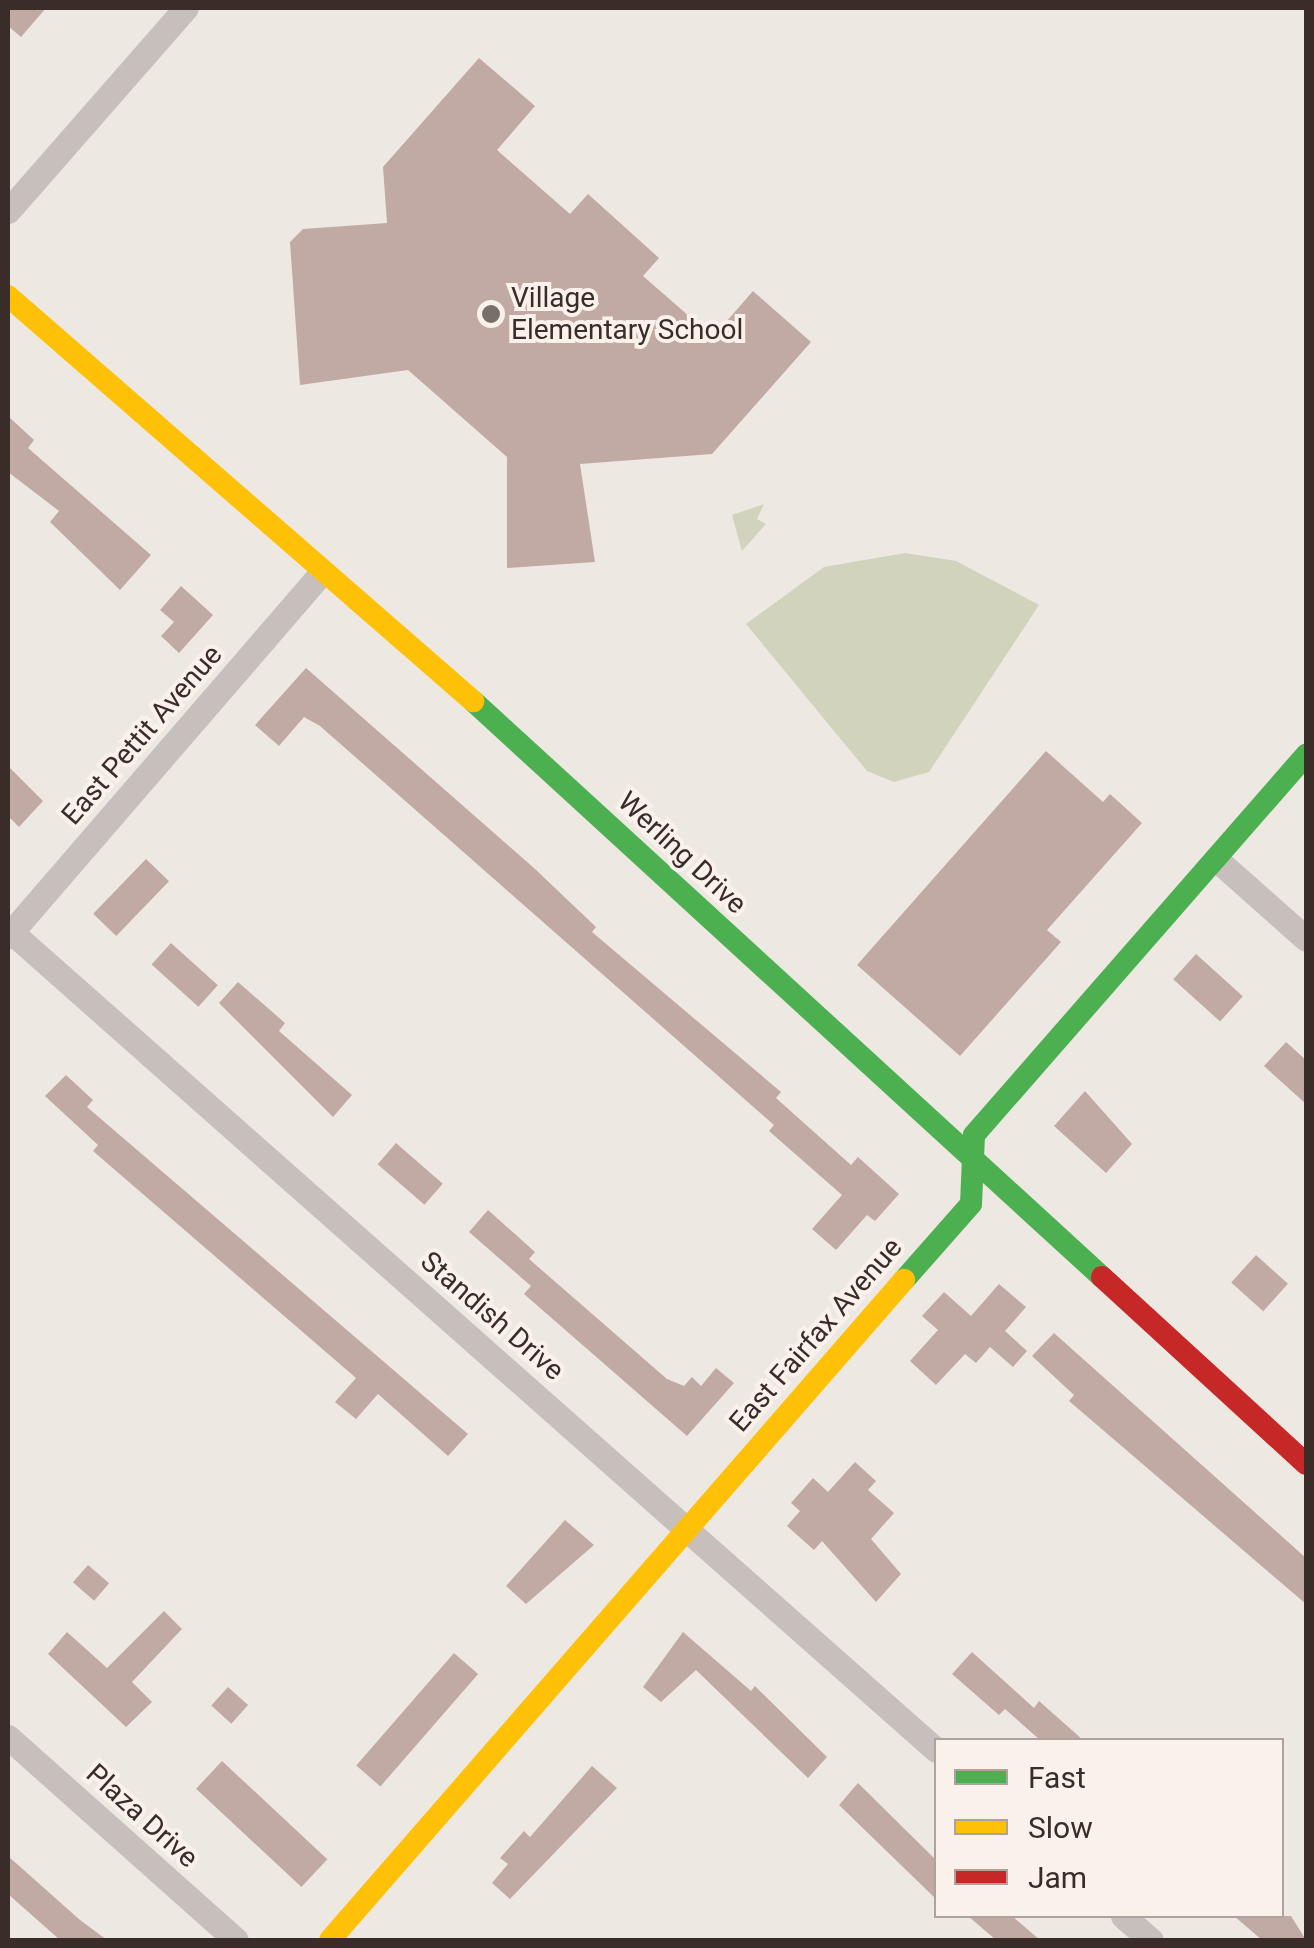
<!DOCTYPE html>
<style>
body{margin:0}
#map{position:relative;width:1314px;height:1948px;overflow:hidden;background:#eee8e3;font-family:Roboto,sans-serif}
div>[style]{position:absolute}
.green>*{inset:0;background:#d1d3bc}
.building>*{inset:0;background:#c1aaa4;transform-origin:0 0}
.street>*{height:25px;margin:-12.5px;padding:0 12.5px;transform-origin:12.5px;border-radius:12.5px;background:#c7bfbb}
.fast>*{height:22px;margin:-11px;padding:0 11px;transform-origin:11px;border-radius:11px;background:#4caf50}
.slow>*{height:22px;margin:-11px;padding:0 11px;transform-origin:11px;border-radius:11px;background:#ffc107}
.jam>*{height:22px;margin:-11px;padding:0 11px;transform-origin:11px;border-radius:11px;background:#c62828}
.dots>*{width:28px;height:28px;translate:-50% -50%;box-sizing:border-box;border:5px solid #faf1ea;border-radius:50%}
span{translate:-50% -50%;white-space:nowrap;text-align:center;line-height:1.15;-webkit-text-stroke:8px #faf1ea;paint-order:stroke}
.poi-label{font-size:28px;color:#392c29}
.left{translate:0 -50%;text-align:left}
.street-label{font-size:28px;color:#392c29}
.frame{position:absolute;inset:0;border:10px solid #392c29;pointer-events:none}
.legend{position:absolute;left:934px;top:1738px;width:350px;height:180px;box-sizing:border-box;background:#faf1ea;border:2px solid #ada29d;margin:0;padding:12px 18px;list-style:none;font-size:30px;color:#392c29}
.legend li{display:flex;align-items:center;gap:20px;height:50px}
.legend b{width:50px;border:2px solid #ada29d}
</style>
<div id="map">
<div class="green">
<div style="clip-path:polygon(764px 504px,757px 519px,766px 524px,742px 551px,732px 515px)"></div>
<div style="clip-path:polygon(905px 553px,956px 561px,1039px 605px,929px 772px,894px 782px,867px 771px,746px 624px,824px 567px)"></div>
</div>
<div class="building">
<div style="clip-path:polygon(8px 8px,46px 8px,21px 37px,8px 26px)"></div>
<div style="clip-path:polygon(479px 58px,535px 106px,497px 150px,570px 214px,588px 194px,659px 258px,643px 276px,713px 337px,753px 291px,811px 342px,712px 454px,580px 464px,595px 562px,507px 568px,507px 457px,408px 370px,300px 385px,290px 242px,303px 229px,387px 223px,383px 167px)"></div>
<div style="clip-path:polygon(8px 416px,34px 440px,28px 448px,151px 555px,120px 590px,50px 522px,59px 511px,8px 472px)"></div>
<div style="clip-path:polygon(181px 586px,213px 615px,179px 653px,161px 636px,174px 622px,160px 610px)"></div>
<div style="clip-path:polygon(306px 668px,534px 868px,596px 927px,592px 932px,781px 1092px,776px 1098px,851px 1165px,858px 1157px,899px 1194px,875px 1221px,867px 1215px,836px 1250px,812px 1229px,842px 1195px,769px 1131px,774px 1125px,320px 726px,304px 717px,279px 746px,255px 725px)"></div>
<div style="clip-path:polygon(1046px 751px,1103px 802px,1110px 794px,1142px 823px,1047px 930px,1061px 942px,960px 1056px,857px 965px)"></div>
<div style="clip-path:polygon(8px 766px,43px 801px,19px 827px,8px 816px)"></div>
<div style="left:146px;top:859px;width:32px;height:76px;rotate:44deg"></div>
<div style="left:171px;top:943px;width:63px;height:29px;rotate:42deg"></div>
<div style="left:1196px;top:954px;width:63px;height:34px;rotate:42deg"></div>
<div style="clip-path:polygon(238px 982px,285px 1023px,279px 1031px,352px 1095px,333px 1117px,219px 1003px)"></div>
<div style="clip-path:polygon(1286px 1042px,1306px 1060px,1306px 1104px,1264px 1066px)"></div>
<div style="clip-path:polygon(66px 1075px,93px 1100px,87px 1107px,468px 1434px,448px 1456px,378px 1394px,356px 1419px,335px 1402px,356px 1378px,93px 1151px,98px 1145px,45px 1096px)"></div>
<div style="clip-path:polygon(1085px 1091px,1132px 1144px,1106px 1173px,1054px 1126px)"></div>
<div style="left:396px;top:1143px;width:62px;height:28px;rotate:41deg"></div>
<div style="clip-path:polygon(488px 1210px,535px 1252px,529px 1259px,667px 1379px,684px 1386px,692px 1377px,701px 1386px,716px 1368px,734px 1383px,687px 1436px,524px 1294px,531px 1286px,469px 1232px)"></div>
<div style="left:1256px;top:1255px;width:43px;height:37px;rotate:42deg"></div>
<div style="clip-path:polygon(999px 1284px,1026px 1307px,1005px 1331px,1027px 1351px,1013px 1367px,990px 1347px,976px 1363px,965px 1354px,936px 1385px,910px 1361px,938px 1330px,922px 1316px,944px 1292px,971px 1316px)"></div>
<div style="clip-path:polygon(1054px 1333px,1306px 1558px,1306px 1604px,1069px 1401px,1074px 1395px,1032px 1356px)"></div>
<div style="clip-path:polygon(855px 1462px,876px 1481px,868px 1490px,894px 1513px,871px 1539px,901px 1574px,876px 1602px,822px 1541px,814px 1550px,787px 1526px,800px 1511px,791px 1503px,813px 1478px,828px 1492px)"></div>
<div style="clip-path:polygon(565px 1520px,594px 1545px,526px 1604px,506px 1586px)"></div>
<div style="left:88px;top:1565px;width:28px;height:23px;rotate:41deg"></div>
<div style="clip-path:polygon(164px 1611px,182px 1629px,132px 1682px,152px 1702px,126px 1727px,48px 1654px,67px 1632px,107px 1668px)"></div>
<div style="clip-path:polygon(683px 1632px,751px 1691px,755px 1686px,827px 1757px,808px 1778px,696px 1670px,661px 1702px,643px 1687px)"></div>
<div style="clip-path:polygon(972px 1652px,1034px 1708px,1039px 1701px,1083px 1740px,1040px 1740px,1005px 1709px,999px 1715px,952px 1674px)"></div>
<div style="left:454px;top:1653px;width:32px;height:149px;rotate:41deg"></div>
<div style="left:228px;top:1687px;width:27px;height:25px;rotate:42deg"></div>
<div style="left:222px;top:1761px;width:144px;height:38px;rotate:43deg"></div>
<div style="clip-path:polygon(592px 1766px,617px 1788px,510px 1899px,492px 1883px,508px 1864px,500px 1858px,524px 1831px,530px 1837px)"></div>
<div style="clip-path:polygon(858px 1783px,936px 1860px,936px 1899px,839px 1805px)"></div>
<div style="clip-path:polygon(8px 1856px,80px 1920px,107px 1940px,60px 1940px,8px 1894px)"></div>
<div style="clip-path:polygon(968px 1916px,1012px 1916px,1040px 1940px,996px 1940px)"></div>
<div style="clip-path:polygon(1234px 1916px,1291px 1916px,1306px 1940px,1262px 1940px)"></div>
</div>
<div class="street">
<div style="left:8px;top:211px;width:270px;rotate:-48.8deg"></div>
<div style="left:1216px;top:859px;width:120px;rotate:41.6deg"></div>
<div style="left:8px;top:929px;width:1239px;rotate:41.5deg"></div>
<div style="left:8px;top:936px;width:479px;rotate:-49.2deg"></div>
<div style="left:8px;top:1737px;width:305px;rotate:41.7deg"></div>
<div style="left:1123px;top:1916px;width:37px;rotate:41deg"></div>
</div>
<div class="fast">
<div style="left:473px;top:701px;width:853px;rotate:42.48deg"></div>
<div style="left:904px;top:1280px;width:101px;rotate:-48.6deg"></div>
<div style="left:971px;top:1204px;width:69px;rotate:-87.5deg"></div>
<div style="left:974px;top:1135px;width:505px;rotate:-48.86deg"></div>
</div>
<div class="slow">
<div style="left:8px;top:296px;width:617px;rotate:41.05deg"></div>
<div style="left:330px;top:1940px;width:875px;rotate:-48.99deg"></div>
</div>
<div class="jam">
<div style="left:1102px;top:1277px;width:277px;rotate:42.5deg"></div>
</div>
<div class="dots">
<div style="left:491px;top:314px;background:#786e6a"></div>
</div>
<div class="poi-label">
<span class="left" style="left:511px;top:314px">Village<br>Elementary School</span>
</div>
<div class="street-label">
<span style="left:142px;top:735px;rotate:-49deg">East Pettit Avenue</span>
<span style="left:682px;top:853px;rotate:43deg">Werling Drive</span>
<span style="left:492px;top:1316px;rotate:41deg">Standish Drive</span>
<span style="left:816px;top:1335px;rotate:-49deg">East Fairfax Avenue</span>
<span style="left:142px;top:1816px;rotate:42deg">Plaza Drive</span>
</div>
<div class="frame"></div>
<ul class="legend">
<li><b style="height:12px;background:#4caf50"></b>Fast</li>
<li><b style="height:12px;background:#ffc107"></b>Slow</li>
<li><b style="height:12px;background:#c62828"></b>Jam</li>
</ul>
</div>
